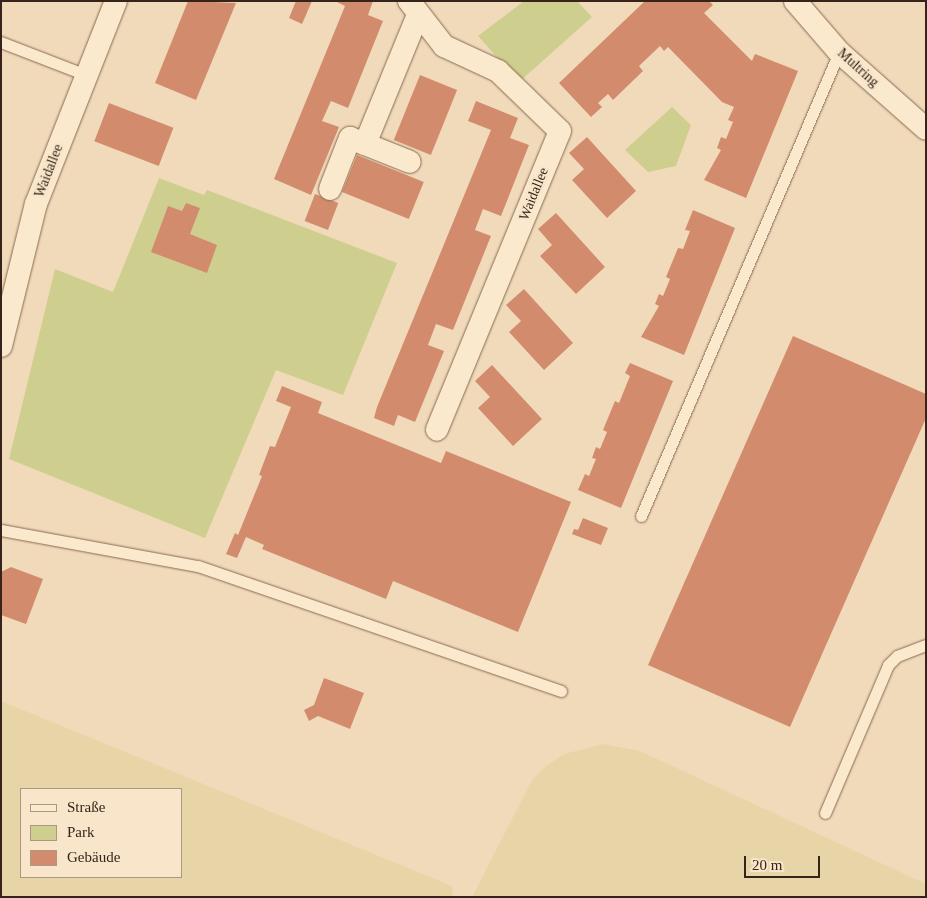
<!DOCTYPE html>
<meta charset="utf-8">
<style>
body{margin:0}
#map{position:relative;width:927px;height:898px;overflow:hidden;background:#f1daba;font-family:Georgia,serif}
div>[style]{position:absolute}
.farmland>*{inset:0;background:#e7d5a7}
.green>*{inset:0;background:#cecf8e}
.building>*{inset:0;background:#d28c6d;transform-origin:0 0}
.roads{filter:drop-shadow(0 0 1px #886a53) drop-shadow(0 0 1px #886a53)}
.lane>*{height:11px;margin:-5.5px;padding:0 5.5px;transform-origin:5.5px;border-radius:5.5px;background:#fbe9cd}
.street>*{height:22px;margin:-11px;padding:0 11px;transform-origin:11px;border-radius:11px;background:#fbe9cd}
span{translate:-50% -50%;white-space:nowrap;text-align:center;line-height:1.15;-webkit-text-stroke:5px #f8e5ca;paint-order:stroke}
.street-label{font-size:14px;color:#36241a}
.frame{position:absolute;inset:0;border:2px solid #36241a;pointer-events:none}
.legend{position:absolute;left:20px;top:788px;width:162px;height:90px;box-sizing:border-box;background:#f8e5ca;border:1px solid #aa9884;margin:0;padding:6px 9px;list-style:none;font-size:15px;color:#36241a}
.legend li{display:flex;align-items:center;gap:10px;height:25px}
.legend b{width:25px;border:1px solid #aa9884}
.scale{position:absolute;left:744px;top:856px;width:76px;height:22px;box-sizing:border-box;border:2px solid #36241a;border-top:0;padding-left:6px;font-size:15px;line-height:18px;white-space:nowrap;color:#36241a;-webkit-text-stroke:4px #f8e5ca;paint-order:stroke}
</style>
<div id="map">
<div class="farmland">
<div style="clip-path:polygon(evenodd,1px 701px,452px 886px,453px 894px,452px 897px,1px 897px,1px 701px,21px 789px,181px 789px,181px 877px,21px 877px,21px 789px)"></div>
<div style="clip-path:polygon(603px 744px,640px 751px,926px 884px,926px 897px,472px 897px,532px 780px,546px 766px,564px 754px)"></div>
</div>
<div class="green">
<div style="clip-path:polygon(524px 1px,577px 1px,592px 17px,519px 82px,478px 36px)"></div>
<div style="clip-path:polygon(672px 107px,691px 125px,676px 166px,648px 172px,625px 150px)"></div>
<div style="clip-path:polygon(159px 178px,204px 195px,207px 190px,397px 263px,343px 395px,276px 370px,205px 538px,9px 459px,55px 269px,113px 292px)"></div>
</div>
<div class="building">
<div style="clip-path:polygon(188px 1px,236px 3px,196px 100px,155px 83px)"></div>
<div style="clip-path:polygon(296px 1px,312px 1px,302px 24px,289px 18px)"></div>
<div style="clip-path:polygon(335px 1px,373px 1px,368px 15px,383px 21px,348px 108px,331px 101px,322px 121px,339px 127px,311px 195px,274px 179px,345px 6px)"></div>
<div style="clip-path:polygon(645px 1px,709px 1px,713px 5px,704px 13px,752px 61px,755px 54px,798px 71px,746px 198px,704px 180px,721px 150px,717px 148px,721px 137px,726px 139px,733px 122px,728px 120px,734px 107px,722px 102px,668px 47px,664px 51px,660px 46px,639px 66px,643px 71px,613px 100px,608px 94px,598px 103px,602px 107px,591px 117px,559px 83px)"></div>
<div style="left:420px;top:75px;width:40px;height:70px;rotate:22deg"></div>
<div style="clip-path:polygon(476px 101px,518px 118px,510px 138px,529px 145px,501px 216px,483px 209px,475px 230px,491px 236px,453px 330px,436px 324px,428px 345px,444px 351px,415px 422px,398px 415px,394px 426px,374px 418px,377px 407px,491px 130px,468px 121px)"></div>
<div style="left:109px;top:103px;width:69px;height:41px;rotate:21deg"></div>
<div style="clip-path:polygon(587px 137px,636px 191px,607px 218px,572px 180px,584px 169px,569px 153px)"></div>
<div style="left:357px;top:155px;width:72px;height:40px;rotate:22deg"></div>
<div style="left:315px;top:194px;width:25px;height:29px;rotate:21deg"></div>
<div style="clip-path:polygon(186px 203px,200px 208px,190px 234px,217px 245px,207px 273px,151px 252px,168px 206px,182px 211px)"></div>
<div style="clip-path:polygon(693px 210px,735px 228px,684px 355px,641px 337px,659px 306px,655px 304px,659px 294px,663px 296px,670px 279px,666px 277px,678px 248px,683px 249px,690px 231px,685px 230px)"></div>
<div style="clip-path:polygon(556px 213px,605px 267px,576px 294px,540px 256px,552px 245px,538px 229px)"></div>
<div style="clip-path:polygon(524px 289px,573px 343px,544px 370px,509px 332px,521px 321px,506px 305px)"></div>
<div style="clip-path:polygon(793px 336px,926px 394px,926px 418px,790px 727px,648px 665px)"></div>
<div style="clip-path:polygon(630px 363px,673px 381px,621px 508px,578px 490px,585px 474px,589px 476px,596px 459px,592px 458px,596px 447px,600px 449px,607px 432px,603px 430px,615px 401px,619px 403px,630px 376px,625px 373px)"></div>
<div style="clip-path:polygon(492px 365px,542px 419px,513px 446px,478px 408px,490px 397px,475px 381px)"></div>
<div style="clip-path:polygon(282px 386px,322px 402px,318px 413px,441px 463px,446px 451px,571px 502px,518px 632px,393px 581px,386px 599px,262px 549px,264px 545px,246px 537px,237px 558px,226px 554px,235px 533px,238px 535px,262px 476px,259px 475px,270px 446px,275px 447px,291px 407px,276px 401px)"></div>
<div style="clip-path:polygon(583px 518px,608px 528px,601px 545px,572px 534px,574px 529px,578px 530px)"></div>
<div style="clip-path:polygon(11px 567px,43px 579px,26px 624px,1px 615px,1px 572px)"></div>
<div style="clip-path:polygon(324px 678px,364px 693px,350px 729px,318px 716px,309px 721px,304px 710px,314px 705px)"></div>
</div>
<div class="roads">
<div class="lane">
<div style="left:1px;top:42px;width:91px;rotate:21.2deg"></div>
<div style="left:641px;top:516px;width:504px;rotate:-66.89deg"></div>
<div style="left:1px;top:530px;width:200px;rotate:10.4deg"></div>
<div style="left:198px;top:566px;width:384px;rotate:19deg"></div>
<div style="left:825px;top:813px;width:161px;rotate:-66.9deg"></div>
<div style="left:888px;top:665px;width:13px;rotate:-45deg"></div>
<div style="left:897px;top:656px;width:31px;rotate:-21deg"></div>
</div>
<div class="street">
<div style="left:409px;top:1px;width:57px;rotate:52.1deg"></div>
<div style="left:444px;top:46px;width:60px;rotate:24.8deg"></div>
<div style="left:498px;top:71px;width:86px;rotate:44.1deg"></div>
<div style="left:560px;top:131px;width:323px;rotate:112.4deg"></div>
<div style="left:795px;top:1px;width:67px;rotate:49.2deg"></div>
<div style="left:839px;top:52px;width:116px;rotate:41.5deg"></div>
<div style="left:365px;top:144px;width:48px;rotate:21.8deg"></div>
<div style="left:330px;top:189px;width:55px;rotate:-68.6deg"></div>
<div style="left:350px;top:138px;width:16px;rotate:22deg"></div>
<div style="left:365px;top:144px;width:139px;rotate:-67.7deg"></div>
<div style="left:1px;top:346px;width:146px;rotate:-76.2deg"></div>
<div style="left:36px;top:204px;width:218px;rotate:-68.5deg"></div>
</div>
</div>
<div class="street-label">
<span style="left:858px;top:68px;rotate:42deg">Multring</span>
<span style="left:49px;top:171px;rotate:-69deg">Waidallee</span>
<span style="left:534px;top:194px;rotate:-68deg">Waidallee</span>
</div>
<div class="frame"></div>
<ul class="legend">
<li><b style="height:6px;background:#fbe9cd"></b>Straße</li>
<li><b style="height:14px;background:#cecf8e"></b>Park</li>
<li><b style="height:14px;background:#d28c6d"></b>Gebäude</li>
</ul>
<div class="scale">20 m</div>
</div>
